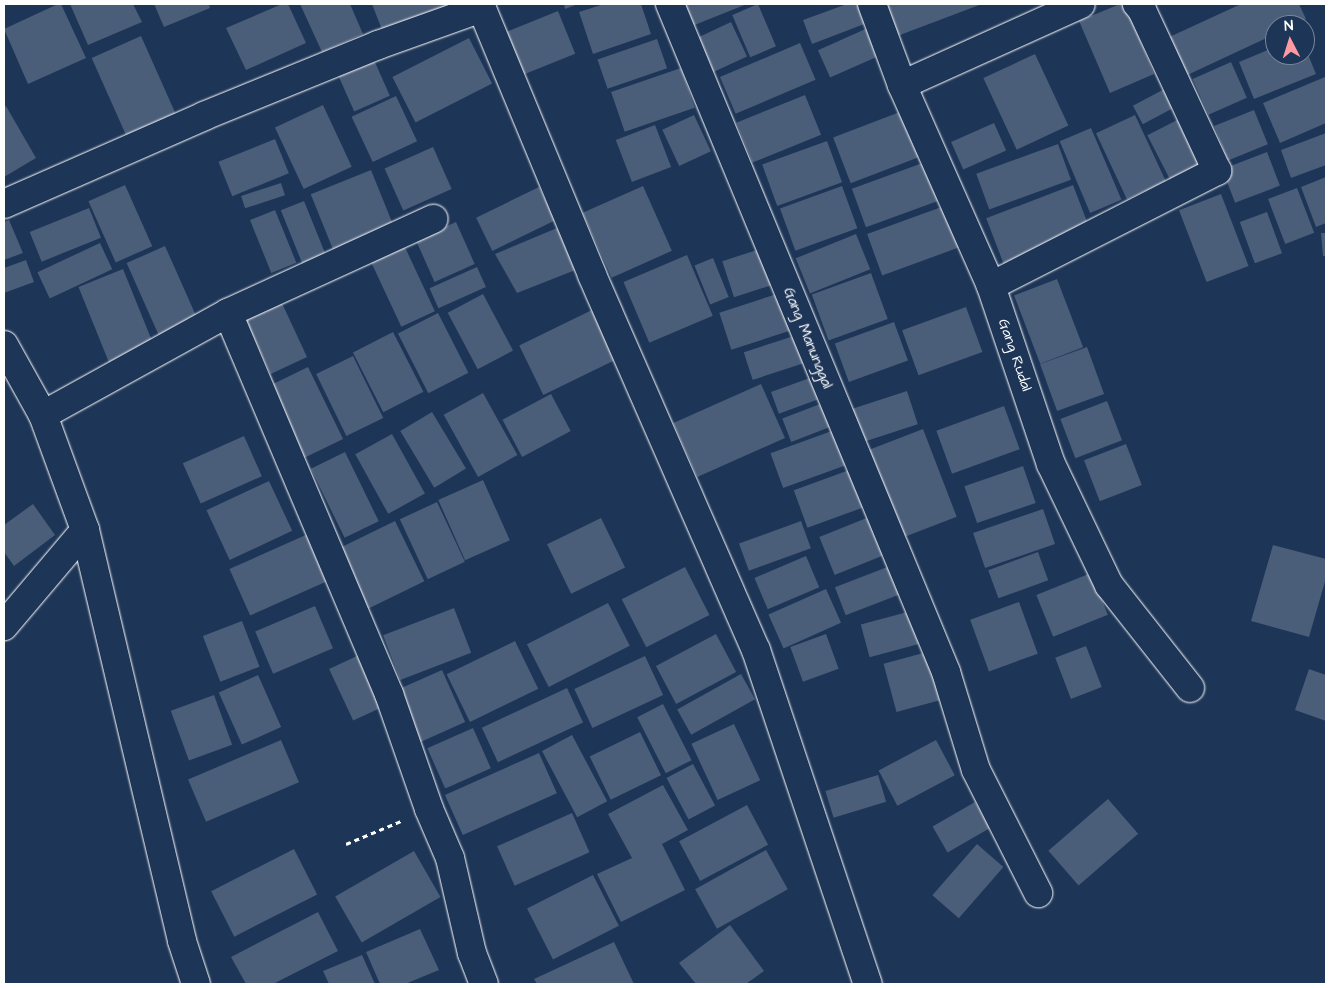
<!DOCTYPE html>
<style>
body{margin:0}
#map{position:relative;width:1330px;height:988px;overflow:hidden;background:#1d3557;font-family:"Architects Daughter",sans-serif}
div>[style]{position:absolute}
.building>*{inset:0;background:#4a5d79;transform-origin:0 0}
.path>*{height:3px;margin-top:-1.5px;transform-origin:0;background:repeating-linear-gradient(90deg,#fff 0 5px,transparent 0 9px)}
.roads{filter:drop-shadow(0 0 1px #fff) drop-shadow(0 0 1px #fff)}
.street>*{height:28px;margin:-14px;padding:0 14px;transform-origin:14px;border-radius:14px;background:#1d3557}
span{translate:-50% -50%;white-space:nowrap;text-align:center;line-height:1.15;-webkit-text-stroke:4px #1d3557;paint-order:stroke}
.street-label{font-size:15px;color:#fff}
.frame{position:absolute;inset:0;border:5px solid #fff;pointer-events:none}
.north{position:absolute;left:1265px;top:15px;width:50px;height:50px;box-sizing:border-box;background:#1d3557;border:1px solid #77869a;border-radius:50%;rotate:355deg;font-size:14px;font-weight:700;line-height:20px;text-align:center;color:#fff}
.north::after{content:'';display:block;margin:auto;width:18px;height:22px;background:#ff9aa2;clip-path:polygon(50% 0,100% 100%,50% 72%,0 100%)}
</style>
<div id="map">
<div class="building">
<div style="clip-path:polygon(58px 4px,61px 4px,86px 58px,28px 84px,4px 29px)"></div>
<div style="clip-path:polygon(70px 4px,133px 4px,142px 22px,88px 45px)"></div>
<div style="clip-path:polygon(154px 4px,209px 4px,210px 8px,164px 27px)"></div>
<div style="clip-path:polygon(282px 4px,288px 4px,306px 43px,246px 70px,226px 28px)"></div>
<div style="clip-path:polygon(300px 4px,350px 4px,363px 34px,322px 52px)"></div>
<div style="clip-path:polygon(372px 4px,459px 4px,384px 35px)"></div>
<div style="clip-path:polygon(564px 4px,578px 4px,565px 9px)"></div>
<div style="clip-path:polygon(604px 4px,641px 4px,651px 34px,593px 54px,579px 12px)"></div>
<div style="clip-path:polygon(683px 4px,747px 4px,692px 26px)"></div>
<div style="left:758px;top:4px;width:46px;height:28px;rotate:67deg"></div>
<div style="clip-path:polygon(847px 4px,860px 4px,867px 23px,812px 44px,803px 20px)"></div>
<div style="clip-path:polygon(879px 4px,982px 4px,892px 38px)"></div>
<div style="clip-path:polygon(1120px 4px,1125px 4px,1154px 74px,1110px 93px,1079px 21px)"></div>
<div style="clip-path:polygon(1241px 4px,1299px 4px,1306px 19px,1294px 25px,1275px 25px,1275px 34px,1183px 77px,1165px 39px)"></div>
<div style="left:558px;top:11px;width:46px;height:63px;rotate:68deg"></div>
<div style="left:731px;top:22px;width:38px;height:43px;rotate:65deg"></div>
<div style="left:870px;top:27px;width:30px;height:57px;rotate:66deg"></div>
<div style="left:141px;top:36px;width:92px;height:54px;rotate:66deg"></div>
<div style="left:469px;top:38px;width:51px;height:86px;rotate:63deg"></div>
<div style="left:657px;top:39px;width:31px;height:63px;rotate:71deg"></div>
<div style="left:800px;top:43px;width:40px;height:87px;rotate:67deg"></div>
<div style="clip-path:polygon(1275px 47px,1275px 55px,1305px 55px,1305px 47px,1316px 74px,1254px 99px,1239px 62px)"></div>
<div style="left:1035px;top:54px;width:79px;height:57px;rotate:65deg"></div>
<div style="left:374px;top:60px;width:39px;height:39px;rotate:66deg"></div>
<div style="left:1231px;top:62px;width:39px;height:42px;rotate:66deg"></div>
<div style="left:681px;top:68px;width:42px;height:74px;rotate:71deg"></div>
<div style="clip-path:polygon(1325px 77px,1326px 123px,1280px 143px,1263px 103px)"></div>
<div style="left:1170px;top:86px;width:21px;height:42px;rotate:62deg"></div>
<div style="left:805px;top:95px;width:43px;height:74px;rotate:68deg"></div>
<div style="left:396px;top:96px;width:50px;height:49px;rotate:65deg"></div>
<div style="left:323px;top:105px;width:68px;height:53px;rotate:65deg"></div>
<div style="clip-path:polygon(6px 106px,36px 158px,4px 177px,4px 107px)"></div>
<div style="left:905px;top:110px;width:49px;height:77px;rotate:69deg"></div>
<div style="left:1254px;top:110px;width:37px;height:43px;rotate:68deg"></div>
<div style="left:694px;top:115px;width:40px;height:35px;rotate:65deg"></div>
<div style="left:1135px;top:115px;width:73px;height:43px;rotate:65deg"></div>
<div style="left:1183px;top:117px;width:51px;height:40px;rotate:63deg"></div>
<div style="left:994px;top:123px;width:30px;height:47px;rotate:66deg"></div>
<div style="left:655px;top:125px;width:45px;height:42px;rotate:69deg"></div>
<div style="left:1091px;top:128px;width:78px;height:34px;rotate:67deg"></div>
<div style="clip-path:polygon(1326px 133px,1326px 165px,1291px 178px,1281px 150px)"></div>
<div style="left:275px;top:139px;width:37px;height:61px;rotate:68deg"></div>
<div style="left:827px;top:141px;width:44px;height:69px;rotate:70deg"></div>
<div style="left:1058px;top:144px;width:38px;height:87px;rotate:70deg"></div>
<div style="left:433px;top:147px;width:46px;height:53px;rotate:66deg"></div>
<div style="left:1267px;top:152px;width:36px;height:48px;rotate:69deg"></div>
<div style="left:928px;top:161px;width:41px;height:81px;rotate:70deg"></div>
<div style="left:371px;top:170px;width:63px;height:65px;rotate:68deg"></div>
<div style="clip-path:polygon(1326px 177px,1326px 223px,1316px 227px,1301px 187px)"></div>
<div style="left:281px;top:183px;width:13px;height:42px;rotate:72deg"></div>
<div style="left:125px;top:185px;width:67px;height:40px;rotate:66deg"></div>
<div style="left:1073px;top:185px;width:50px;height:93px;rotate:69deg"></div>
<div style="left:643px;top:186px;width:71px;height:66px;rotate:66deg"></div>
<div style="left:842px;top:186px;width:45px;height:66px;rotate:70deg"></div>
<div style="left:539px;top:187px;width:37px;height:70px;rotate:64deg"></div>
<div style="left:1297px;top:188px;width:48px;height:31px;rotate:69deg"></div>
<div style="left:1221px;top:194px;width:77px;height:45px;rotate:69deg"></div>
<div style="left:304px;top:201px;width:62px;height:25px;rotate:68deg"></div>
<div style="left:947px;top:205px;width:44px;height:85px;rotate:70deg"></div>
<div style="left:89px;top:208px;width:32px;height:64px;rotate:68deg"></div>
<div style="left:275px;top:210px;width:57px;height:27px;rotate:68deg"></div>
<div style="left:1267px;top:212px;width:44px;height:29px;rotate:70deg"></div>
<div style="clip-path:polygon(9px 220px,23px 253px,4px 260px,4px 222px)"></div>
<div style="left:456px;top:222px;width:46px;height:44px;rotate:66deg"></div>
<div style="clip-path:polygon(557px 228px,578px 269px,517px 293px,495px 254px)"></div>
<div style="clip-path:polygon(1321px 233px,1326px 233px,1326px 256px,1323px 256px)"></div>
<div style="left:856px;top:234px;width:38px;height:65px;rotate:68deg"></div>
<div style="left:100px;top:243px;width:29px;height:69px;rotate:65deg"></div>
<div style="left:404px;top:245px;width:73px;height:37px;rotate:65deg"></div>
<div style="left:165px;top:246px;width:82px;height:42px;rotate:66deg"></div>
<div style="left:766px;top:247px;width:38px;height:46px;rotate:72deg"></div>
<div style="left:687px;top:255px;width:66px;height:69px;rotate:67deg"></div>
<div style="left:713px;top:258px;width:42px;height:20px;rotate:68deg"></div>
<div style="clip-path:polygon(26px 260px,34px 282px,4px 293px,4px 268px)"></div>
<div style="left:477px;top:267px;width:22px;height:52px;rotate:66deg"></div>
<div style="left:123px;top:269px;width:87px;height:48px;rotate:68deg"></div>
<div style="left:871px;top:273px;width:49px;height:63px;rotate:70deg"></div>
<div style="left:1057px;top:279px;width:73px;height:46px;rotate:69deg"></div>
<div style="left:783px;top:292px;width:39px;height:67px;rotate:72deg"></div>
<div style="left:483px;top:294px;width:64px;height:40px;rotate:62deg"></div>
<div style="left:280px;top:299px;width:64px;height:40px;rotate:65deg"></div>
<div style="left:966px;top:307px;width:48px;height:68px;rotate:70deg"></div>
<div style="left:592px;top:310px;width:55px;height:81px;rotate:64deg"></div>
<div style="left:438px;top:313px;width:67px;height:45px;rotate:63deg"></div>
<div style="left:894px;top:322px;width:41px;height:63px;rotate:70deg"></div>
<div style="left:393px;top:332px;width:67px;height:45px;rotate:63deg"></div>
<div style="left:797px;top:335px;width:29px;height:56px;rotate:72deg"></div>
<div style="left:1087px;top:347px;width:50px;height:50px;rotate:70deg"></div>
<div style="left:353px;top:356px;width:69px;height:41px;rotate:64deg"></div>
<div style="left:308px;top:367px;width:80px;height:52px;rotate:64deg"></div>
<div style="left:818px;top:375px;width:23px;height:50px;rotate:70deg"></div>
<div style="left:761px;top:384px;width:59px;height:96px;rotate:66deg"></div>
<div style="left:907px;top:391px;width:35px;height:59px;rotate:72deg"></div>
<div style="left:483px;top:393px;width:71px;height:45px;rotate:61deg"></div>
<div style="left:551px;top:394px;width:42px;height:55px;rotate:62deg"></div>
<div style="left:828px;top:401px;width:25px;height:49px;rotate:69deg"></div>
<div style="left:1107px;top:401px;width:42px;height:50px;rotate:69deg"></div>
<div style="left:1004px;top:406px;width:46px;height:72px;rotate:70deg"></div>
<div style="left:432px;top:412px;width:66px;height:37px;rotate:59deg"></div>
<div style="left:840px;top:428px;width:37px;height:74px;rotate:70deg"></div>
<div style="left:923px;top:429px;width:94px;height:59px;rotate:69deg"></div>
<div style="left:392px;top:434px;width:68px;height:42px;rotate:61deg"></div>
<div style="left:244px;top:436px;width:44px;height:67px;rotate:66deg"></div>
<div style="left:1126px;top:444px;width:44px;height:45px;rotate:69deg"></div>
<div style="left:345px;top:452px;width:77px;height:38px;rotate:64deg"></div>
<div style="left:1023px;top:466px;width:39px;height:62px;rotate:71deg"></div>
<div style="left:852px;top:469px;width:40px;height:62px;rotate:70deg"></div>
<div style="left:483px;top:480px;width:66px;height:49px;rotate:66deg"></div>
<div style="left:269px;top:481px;width:55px;height:69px;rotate:65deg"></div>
<div style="left:437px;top:502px;width:66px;height:41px;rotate:65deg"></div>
<div style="clip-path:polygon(33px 504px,55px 535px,14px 566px,4px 552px,4px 525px)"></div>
<div style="left:1043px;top:509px;width:37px;height:74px;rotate:71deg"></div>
<div style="left:874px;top:515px;width:41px;height:59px;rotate:68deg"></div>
<div style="left:601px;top:518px;width:55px;height:60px;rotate:64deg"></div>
<div style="left:395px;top:521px;width:67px;height:65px;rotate:64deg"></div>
<div style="left:801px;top:521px;width:29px;height:66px;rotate:70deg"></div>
<div style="left:308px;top:534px;width:51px;height:86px;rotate:66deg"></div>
<div style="clip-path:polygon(1273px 545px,1326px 559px,1326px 578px,1309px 637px,1251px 621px)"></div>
<div style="left:1038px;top:552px;width:30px;height:53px;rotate:70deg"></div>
<div style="left:806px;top:556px;width:34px;height:56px;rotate:67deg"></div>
<div style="left:890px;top:566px;width:30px;height:59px;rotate:69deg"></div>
<div style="left:685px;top:567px;width:54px;height:71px;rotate:63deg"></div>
<div style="left:1091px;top:573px;width:45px;height:59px;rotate:68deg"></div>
<div style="left:826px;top:589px;width:37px;height:63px;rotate:66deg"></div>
<div style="left:1019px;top:602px;width:55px;height:52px;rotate:70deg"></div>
<div style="left:608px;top:603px;width:48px;height:91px;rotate:63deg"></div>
<div style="left:315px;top:606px;width:46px;height:65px;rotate:67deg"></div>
<div style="left:454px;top:608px;width:48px;height:76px;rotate:69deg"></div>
<div style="left:911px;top:611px;width:34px;height:52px;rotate:75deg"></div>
<div style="left:242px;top:621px;width:49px;height:42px;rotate:69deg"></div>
<div style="left:716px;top:634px;width:43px;height:68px;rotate:62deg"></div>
<div style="left:826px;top:634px;width:37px;height:38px;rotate:70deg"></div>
<div style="left:515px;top:641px;width:53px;height:76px;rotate:64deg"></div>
<div style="left:1086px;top:646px;width:44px;height:33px;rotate:69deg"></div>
<div style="left:927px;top:652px;width:50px;height:45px;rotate:75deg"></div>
<div style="left:359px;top:655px;width:57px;height:33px;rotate:65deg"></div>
<div style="left:645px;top:656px;width:43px;height:78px;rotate:65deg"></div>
<div style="clip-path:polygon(1309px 669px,1326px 675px,1326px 721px,1295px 710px)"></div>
<div style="left:442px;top:670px;width:57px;height:55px;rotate:66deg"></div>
<div style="left:741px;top:674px;width:29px;height:73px;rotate:61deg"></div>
<div style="left:258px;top:675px;width:57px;height:43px;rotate:66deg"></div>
<div style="left:567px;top:688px;width:38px;height:94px;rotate:65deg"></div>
<div style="left:214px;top:695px;width:53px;height:46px;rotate:70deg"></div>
<div style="left:663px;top:704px;width:63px;height:29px;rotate:63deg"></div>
<div style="left:734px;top:724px;width:62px;height:47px;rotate:65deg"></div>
<div style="left:473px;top:728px;width:44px;height:50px;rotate:66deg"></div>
<div style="left:640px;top:732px;width:48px;height:56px;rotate:64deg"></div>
<div style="left:572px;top:735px;width:75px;height:34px;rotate:62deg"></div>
<div style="left:281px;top:740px;width:46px;height:101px;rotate:67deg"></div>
<div style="left:936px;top:740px;width:40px;height:65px;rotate:62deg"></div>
<div style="left:539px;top:753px;width:44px;height:103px;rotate:66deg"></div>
<div style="left:693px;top:764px;width:47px;height:30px;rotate:62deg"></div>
<div style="left:878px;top:775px;width:28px;height:55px;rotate:73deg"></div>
<div style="clip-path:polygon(663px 785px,688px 830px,662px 844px,685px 890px,621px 922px,597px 874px,632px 858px,608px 814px)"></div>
<div style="left:1108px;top:799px;width:46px;height:79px;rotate:49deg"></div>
<div style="left:975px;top:802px;width:30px;height:49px;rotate:60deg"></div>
<div style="left:747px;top:805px;width:45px;height:77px;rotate:62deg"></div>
<div style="left:572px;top:813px;width:43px;height:82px;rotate:66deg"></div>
<div style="left:977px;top:844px;width:35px;height:68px;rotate:41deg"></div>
<div style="left:294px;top:849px;width:51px;height:93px;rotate:63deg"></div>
<div style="left:766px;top:850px;width:45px;height:81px;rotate:61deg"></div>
<div style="left:414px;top:851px;width:53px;height:91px;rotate:60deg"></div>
<div style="left:593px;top:875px;width:57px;height:74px;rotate:63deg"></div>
<div style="clip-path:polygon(318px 912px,338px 951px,273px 984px,246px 984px,231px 957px)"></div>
<div style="clip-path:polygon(730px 925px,764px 971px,746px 984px,696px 984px,679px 963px)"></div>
<div style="clip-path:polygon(420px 929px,439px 970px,405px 984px,380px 984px,366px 952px)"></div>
<div style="clip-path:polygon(614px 942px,634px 984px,537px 984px,534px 979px)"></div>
<div style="clip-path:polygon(362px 955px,375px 984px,329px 984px,323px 971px)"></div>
</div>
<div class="path">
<div style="left:346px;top:844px;width:60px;rotate:-22.7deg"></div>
</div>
<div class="roads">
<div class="street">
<div style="left:480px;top:4px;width:293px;rotate:67.5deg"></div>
<div style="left:592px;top:275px;width:409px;rotate:66.4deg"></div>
<div style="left:756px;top:650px;width:352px;rotate:71.5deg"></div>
<div style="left:670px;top:4px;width:723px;rotate:67.55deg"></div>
<div style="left:946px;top:672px;width:102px;rotate:73deg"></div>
<div style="left:976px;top:770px;width:138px;rotate:63.2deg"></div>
<div style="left:872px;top:4px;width:86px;rotate:69.7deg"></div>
<div style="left:902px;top:85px;width:220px;rotate:66.1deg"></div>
<div style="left:991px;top:286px;width:188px;rotate:71.4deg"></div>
<div style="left:1051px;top:464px;width:134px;rotate:64.4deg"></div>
<div style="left:1109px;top:585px;width:131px;rotate:51.8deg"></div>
<div style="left:902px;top:85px;width:196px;rotate:-24.3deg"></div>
<div style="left:4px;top:204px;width:219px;rotate:-23.7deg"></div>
<div style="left:204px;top:116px;width:188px;rotate:-22.2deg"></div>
<div style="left:378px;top:45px;width:110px;rotate:-19.6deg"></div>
<div style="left:991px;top:286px;width:254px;rotate:-27deg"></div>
<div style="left:1217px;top:171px;width:178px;rotate:-115deg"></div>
<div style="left:1142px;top:10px;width:8px;rotate:-130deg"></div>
<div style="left:228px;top:313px;width:226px;rotate:-24.6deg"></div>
<div style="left:4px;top:345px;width:80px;rotate:60.9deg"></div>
<div style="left:43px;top:415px;width:122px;rotate:69.9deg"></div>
<div style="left:85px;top:530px;width:126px;rotate:130.2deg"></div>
<div style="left:43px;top:415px;width:211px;rotate:-28.9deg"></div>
<div style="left:228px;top:313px;width:414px;rotate:67.1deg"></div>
<div style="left:389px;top:694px;width:122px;rotate:70.8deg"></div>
<div style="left:429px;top:809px;width:53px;rotate:66.8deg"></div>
<div style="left:450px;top:858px;width:98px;rotate:77deg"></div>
<div style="left:472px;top:953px;width:33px;rotate:69deg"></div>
<div style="left:85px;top:530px;width:422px;rotate:76.7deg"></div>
<div style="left:182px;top:941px;width:45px;rotate:72deg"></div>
</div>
</div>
<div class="street-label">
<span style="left:808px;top:338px;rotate:68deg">Gang Manunggal</span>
<span style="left:1015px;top:355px;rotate:71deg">Gang Rudal</span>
</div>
<div class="frame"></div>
<div class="north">N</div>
</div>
